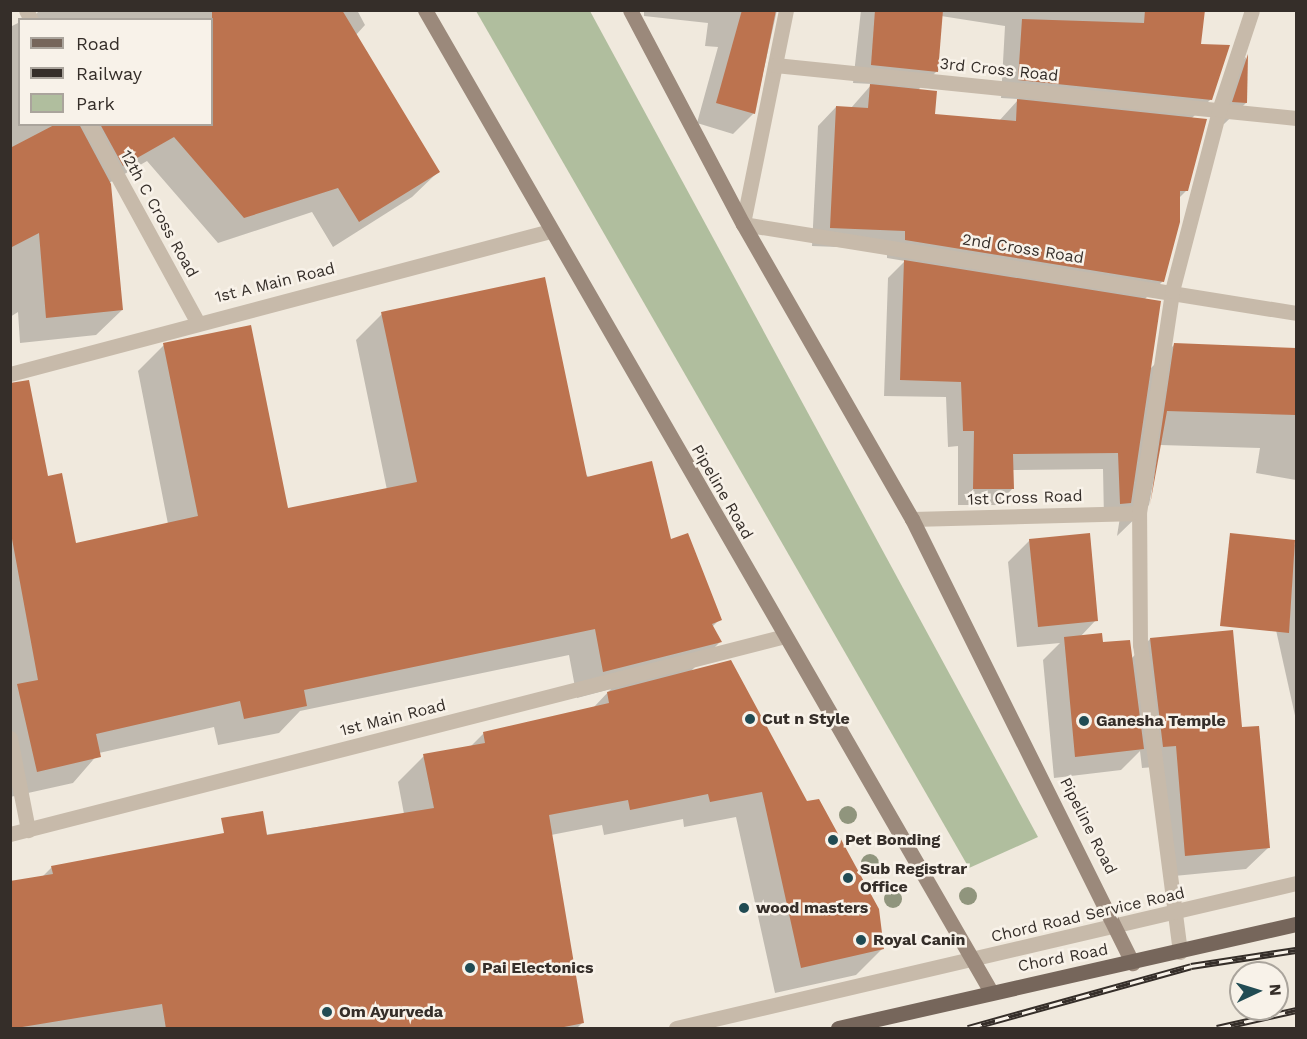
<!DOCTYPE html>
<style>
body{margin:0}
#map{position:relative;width:1307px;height:1039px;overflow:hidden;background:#f0e9dd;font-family:"Work Sans",sans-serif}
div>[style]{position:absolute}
.green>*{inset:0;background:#b0be9e}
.shadow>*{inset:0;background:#0003}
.building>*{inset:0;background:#bc734f}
.minor>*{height:15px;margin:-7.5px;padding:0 7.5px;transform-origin:7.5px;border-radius:7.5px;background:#c7baaa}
.tertiary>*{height:15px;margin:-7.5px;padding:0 7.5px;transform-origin:7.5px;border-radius:7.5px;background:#c7baaa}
.secondary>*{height:15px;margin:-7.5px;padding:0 7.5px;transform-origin:7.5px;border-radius:7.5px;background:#9b897b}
.primary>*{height:15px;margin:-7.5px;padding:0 7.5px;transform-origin:7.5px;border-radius:7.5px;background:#76665b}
.rail>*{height:7px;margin-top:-3.5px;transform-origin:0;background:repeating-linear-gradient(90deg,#f8f2e9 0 14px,#352e29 0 28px);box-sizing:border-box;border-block:2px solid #352e29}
.trees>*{width:18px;height:18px;margin:-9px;border-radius:50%;background:#90957d}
.dots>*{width:16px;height:16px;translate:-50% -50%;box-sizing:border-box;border:3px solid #f8f2e9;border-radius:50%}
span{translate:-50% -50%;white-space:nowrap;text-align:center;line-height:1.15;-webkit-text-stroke:5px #f8f2e9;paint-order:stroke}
.street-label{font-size:16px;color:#352e29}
.poi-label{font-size:16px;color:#352e29;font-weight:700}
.left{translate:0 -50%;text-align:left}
.frame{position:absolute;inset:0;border:12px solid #352e29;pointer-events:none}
.legend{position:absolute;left:18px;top:18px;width:195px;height:108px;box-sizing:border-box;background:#f8f2e9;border:2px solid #aaa49c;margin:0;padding:8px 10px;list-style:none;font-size:18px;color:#352e29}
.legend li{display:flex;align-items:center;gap:12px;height:30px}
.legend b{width:30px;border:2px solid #aaa49c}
.north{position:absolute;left:1229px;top:961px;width:60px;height:60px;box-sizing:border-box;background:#f8f2e9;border:2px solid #aaa49c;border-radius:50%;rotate:86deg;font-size:16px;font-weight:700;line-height:24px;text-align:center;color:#352e29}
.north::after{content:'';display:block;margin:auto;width:21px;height:27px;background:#214b53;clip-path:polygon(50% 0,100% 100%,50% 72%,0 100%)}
</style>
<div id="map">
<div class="green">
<i style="clip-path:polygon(476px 11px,590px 11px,1038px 837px,969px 868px)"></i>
</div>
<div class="shadow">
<i style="clip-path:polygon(40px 10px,357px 10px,365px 25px,355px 36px,438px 172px,412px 197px,333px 247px,312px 212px,218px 243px,147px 161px,109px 183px,122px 310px,96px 335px,20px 343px,18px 312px,10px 317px,10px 27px,20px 22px,20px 124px,212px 124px,212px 20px,30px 20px)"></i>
<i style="clip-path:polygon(644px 10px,777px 10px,754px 113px,733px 134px,697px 123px,718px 47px,705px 46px,708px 23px,644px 16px)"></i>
<i style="clip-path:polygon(evenodd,861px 10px,1203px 10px,1200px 46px,1211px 99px,1191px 119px,1187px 190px,1179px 198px,1163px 281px,1144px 300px,1149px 370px,1175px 344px,1296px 377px,1296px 480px,1256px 473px,1260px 448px,1160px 445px,1149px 505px,1117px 536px,1121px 511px,1104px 519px,1103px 469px,1012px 470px,1013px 488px,997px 505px,958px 505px,958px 446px,948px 447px,946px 397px,884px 396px,888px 278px,905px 261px,887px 258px,887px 249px,812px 246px,818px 126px,836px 107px,851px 108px,872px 84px,853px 83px,861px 10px,941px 16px,1005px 26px,1001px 98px,1019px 99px,999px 121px,933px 115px,917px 91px,937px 71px,941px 16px)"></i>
<i style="clip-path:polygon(1246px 57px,1246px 103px,1224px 124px,1212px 123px,1227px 77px)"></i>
<i style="clip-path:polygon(382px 314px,670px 541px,720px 619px,712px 627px,720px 642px,690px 672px,882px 949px,856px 975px,775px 993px,736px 817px,684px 827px,683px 819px,604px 835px,602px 825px,551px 835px,582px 1023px,577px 1028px,10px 1028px,41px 878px,52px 867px,404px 814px,398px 782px,424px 756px,469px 748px,484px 733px,593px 708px,611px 689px,577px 698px,569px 655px,300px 711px,279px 733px,218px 745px,214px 727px,99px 753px,73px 783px,10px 797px,10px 453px,47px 478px,75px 545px,168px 524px,138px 371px,164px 345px,287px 510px,387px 490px,356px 340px)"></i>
<i style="clip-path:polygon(1030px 540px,1096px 620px,1080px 637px,1131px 659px,1150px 639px,1240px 729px,1268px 848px,1246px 869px,1164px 877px,1154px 767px,1142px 768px,1140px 751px,1121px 770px,1054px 778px,1043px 660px,1060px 643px,1017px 647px,1008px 562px)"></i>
<i style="clip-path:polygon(1296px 543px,1296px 720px,1264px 576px)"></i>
</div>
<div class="building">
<i style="clip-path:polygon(212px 10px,342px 10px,440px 172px,359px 222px,338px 188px,244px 218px,174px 137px,123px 166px,100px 124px,212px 124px)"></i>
<i style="clip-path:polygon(742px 10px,776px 10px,755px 114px,716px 103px)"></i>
<i style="clip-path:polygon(875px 10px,943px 10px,938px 72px,871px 65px)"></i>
<i style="clip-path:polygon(1145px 10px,1205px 10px,1201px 44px,1230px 45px,1212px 100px,1018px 80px,1022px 19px,1144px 23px)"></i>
<i style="clip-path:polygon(1248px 54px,1247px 103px,1232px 102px)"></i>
<i style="clip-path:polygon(870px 84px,937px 91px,935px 114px,1016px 121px,1017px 99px,1207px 119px,1188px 191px,1180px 191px,1180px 222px,1164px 282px,905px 240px,905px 231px,830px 228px,836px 106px,868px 108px)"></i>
<i style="clip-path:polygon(56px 124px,79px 124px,111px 184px,123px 310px,46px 318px,39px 233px,10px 248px,10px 148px)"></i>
<i style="clip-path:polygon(904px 260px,1161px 301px,1131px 503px,1120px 504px,1118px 453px,1013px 454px,1014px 489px,973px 489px,974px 431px,963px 431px,961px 382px,900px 380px)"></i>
<i style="clip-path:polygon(545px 277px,587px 477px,652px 461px,671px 539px,688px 533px,722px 620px,712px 624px,722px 642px,603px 672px,595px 629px,304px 690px,307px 706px,244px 719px,240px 701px,96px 734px,101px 757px,37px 772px,17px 684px,38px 680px,10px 528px,10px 383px,29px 380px,48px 476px,62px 473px,76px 543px,198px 516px,163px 343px,251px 325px,288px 508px,417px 482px,381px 312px)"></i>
<i style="clip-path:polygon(1174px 343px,1296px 348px,1296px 415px,1167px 411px,1150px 505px)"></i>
<i style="clip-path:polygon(1090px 533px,1098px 621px,1038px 627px,1029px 539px)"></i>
<i style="clip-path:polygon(1230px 533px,1295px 540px,1289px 633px,1220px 626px)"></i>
<i style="clip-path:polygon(1233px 630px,1242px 727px,1259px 726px,1270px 848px,1185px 856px,1176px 746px,1163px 747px,1150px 638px)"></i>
<i style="clip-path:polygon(1102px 633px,1103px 642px,1130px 640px,1144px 749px,1075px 757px,1064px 637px)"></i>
<i style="clip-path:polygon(731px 660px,807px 801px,819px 799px,879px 909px,884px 949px,801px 968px,762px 792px,710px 802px,708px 794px,630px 810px,628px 800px,549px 815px,584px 1023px,554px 1029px,166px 1029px,162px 1004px,10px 1029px,10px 881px,53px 874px,51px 866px,224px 833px,221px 818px,263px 811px,267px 835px,434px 808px,423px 754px,485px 743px,483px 732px,609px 703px,607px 692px)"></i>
</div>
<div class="minor">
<i style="left:26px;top:10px;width:11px;rotate:63deg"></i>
<i style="left:786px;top:10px;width:218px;rotate:101.4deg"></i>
<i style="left:743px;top:224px;width:560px;rotate:9.14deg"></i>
<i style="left:775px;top:65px;width:524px;rotate:5.81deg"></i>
<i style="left:89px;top:124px;width:225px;rotate:61.3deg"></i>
<i style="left:10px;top:374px;width:559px;rotate:-14.83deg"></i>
<i style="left:912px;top:519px;width:227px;rotate:-1.5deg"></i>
<i style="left:10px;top:738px;width:94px;rotate:78.9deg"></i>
<i style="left:10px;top:834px;width:800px;rotate:-14.33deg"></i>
<i style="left:1180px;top:952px;width:310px;rotate:-97.4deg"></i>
<i style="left:1140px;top:645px;width:132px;rotate:-90.4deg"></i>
<i style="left:1139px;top:513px;width:224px;rotate:-81.5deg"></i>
<i style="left:1172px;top:291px;width:187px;rotate:-75.4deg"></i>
<i style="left:1219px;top:110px;width:105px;rotate:-71.7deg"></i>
</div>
<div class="tertiary">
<i style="left:676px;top:1028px;width:637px;rotate:-13.16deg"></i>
</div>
<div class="secondary">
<i style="left:425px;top:10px;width:1131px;rotate:60.04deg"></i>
<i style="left:630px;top:10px;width:242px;rotate:62.2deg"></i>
<i style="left:743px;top:224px;width:340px;rotate:60.2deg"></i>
<i style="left:912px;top:519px;width:496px;rotate:63.6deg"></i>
</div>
<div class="primary">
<i style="left:838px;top:1028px;width:470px;rotate:-12.8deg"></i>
</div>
<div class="rail">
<i style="left:968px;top:1028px;width:231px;rotate:-15.5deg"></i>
<i style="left:1191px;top:966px;width:106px;rotate:-8.7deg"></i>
<i style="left:1217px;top:1028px;width:81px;rotate:-12.8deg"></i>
</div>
<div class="trees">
<i style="left:848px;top:815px"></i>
<i style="left:870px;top:863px"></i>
<i style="left:968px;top:896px"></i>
<i style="left:893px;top:899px"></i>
</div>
<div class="dots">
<i style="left:750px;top:719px;background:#214b53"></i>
<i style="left:1084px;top:721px;background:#214b53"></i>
<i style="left:833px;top:840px;background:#214b53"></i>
<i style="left:848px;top:878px;background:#214b53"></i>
<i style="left:744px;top:908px;background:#214b53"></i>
<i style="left:861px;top:940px;background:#214b53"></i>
<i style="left:470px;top:968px;background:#214b53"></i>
<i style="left:327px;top:1012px;background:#214b53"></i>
</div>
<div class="street-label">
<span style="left:999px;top:70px;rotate:6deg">3rd Cross Road</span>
<span style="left:159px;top:214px;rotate:61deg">12th C Cross Road</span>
<span style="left:1023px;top:249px;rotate:9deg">2nd Cross Road</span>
<span style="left:275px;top:283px;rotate:-14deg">1st A Main Road</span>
<span style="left:722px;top:492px;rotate:60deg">Pipeline Road</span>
<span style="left:1025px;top:498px;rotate:-2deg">1st Cross Road</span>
<span style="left:393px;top:718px;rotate:-14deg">1st Main Road</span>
<span style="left:1088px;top:826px;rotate:63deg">Pipeline Road</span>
<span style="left:1088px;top:915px;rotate:-13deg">Chord Road Service Road</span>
<span style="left:1063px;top:958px;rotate:-11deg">Chord Road</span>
</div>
<div class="poi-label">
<span class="left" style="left:762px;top:719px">Cut n Style</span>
<span class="left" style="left:1096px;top:721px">Ganesha Temple</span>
<span class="left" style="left:845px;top:840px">Pet Bonding</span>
<span class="left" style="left:860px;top:878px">Sub Registrar<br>Office</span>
<span class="left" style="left:756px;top:908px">wood masters</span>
<span class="left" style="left:873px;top:940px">Royal Canin</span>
<span class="left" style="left:482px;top:968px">Pai Electonics</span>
<span class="left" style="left:339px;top:1012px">Om Ayurveda</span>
</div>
<div class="frame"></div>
<ul class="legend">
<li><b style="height:8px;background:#76665b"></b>Road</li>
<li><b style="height:8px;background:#352e29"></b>Railway</li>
<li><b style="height:16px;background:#b0be9e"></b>Park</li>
</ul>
<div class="north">N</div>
</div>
